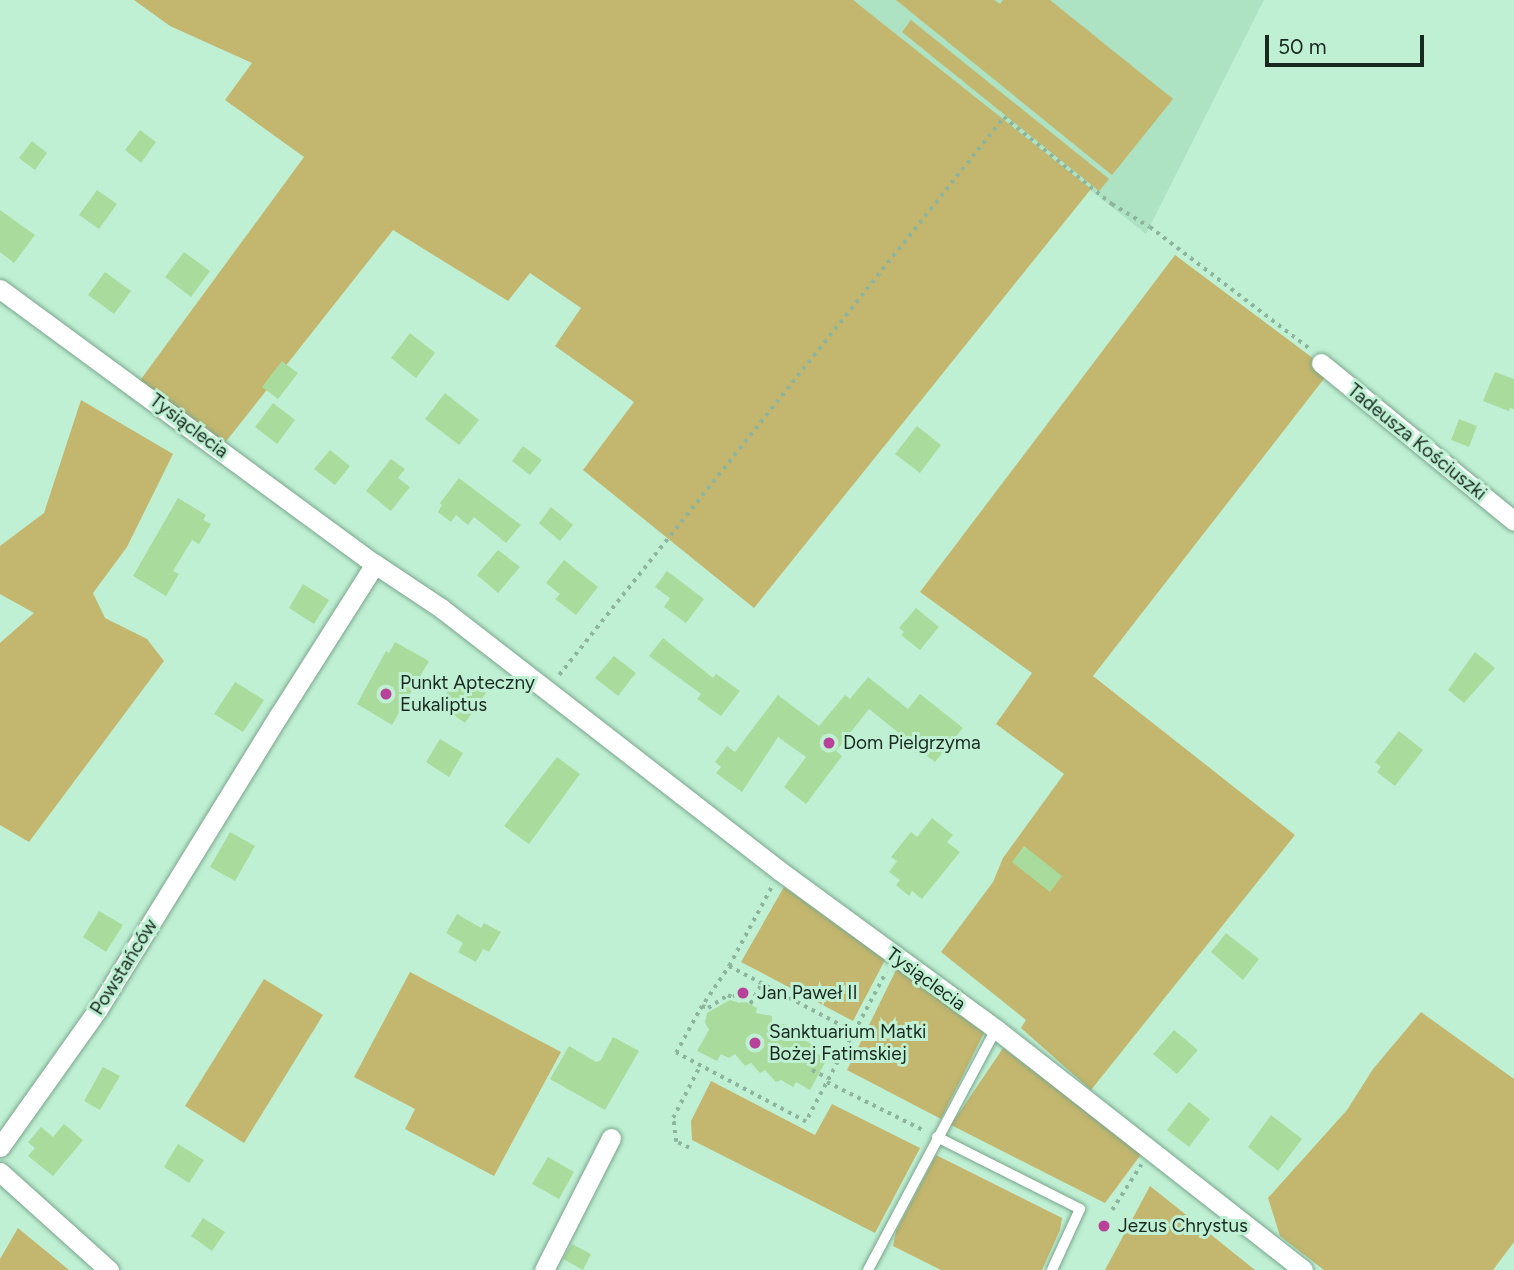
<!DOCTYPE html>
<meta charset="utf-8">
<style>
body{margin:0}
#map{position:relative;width:1514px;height:1270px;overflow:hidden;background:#c0f0d4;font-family:Figtree,sans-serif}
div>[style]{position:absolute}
.built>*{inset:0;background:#ade2c3}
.green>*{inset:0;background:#c3b66e}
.building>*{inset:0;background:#a9db9c}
.path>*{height:3.5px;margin-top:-1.75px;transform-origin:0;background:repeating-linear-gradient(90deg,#8db49d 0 3.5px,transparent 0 8.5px)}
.roads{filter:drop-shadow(0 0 2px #78a58b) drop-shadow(0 0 2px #78a58b)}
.service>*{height:10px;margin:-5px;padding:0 5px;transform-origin:5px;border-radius:5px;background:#fff}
.minor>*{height:19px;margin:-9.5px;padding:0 9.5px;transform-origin:9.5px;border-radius:9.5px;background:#fff}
.dots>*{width:19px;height:19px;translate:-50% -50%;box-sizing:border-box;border:4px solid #c0f0d4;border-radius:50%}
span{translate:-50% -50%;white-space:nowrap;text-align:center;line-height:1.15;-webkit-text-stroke:6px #c0f0d4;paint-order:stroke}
.street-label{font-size:19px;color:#182a20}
.poi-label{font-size:19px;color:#182a20}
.left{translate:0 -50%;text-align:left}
.scale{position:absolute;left:1265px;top:35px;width:159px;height:32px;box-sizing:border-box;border:4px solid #182a20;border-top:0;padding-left:9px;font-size:21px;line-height:24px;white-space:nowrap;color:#182a20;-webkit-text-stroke:5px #c0f0d4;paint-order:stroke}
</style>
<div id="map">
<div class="built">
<i style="clip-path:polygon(849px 0,1264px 0,1146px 234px)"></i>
</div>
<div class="green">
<i style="clip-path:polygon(134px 0,853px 0,1091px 189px,754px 608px,583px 470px,634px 402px,555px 346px,581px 308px,530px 273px,508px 301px,393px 230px,220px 449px,136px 386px,304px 157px,225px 100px,252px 63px,170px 26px)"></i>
<i style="clip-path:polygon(896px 0,994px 0,1000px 4px,1003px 0,1050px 0,1173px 99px,1112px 175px)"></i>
<i style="clip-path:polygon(911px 20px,1109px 179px,1099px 191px,902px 32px)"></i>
<i style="clip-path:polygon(1175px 255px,1330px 371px,1093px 676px,1295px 835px,1091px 1090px,1021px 1028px,1026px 1020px,941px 952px,993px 882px,1003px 858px,1064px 774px,996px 724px,1032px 673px,920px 592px)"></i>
<i style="clip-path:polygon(81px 400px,173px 454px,127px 547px,93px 593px,105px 618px,147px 639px,164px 661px,29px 842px,0 825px,0 643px,34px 613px,0 594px,0 546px,44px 513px)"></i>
<i style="clip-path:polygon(784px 887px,885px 960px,853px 1021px,741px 962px)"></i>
<i style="clip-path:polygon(897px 968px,984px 1033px,941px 1119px,847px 1070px)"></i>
<i style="clip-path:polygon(410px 972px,561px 1052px,494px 1176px,405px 1129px,415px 1109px,354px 1077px)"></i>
<i style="clip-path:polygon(264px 979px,323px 1015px,244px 1143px,185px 1106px)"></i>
<i style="clip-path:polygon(1421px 1012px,1514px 1079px,1514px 1242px,1493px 1270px,1324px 1270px,1280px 1236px,1268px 1198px,1347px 1110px,1373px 1069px)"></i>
<i style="clip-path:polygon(1003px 1048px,1142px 1153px,1105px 1203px,951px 1125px)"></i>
<i style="clip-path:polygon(711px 1081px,815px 1135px,832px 1104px,920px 1148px,875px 1233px,692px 1140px,691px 1121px)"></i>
<i style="clip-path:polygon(936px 1155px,1062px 1218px,1060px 1230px,1042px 1270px,941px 1270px,893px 1246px,896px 1231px)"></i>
<i style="clip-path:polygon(1150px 1186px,1255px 1270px,1105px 1270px)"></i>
<i style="clip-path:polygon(18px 1228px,69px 1270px,0 1270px,0 1259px)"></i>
</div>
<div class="building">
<i style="clip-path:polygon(140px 130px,156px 142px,141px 163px,125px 150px)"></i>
<i style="clip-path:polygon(32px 141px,47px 153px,35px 170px,19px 158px)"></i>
<i style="clip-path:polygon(97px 190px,117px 204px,99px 229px,79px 215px)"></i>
<i style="clip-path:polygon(0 210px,35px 235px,14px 263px,0 252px)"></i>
<i style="clip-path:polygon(184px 252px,210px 271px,191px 297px,165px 277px)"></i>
<i style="clip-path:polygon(105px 272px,131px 291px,114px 314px,88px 295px)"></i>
<i style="clip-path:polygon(410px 333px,435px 353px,416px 378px,391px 358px)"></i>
<i style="clip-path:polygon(282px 361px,298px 373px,278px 399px,262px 387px)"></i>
<i style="clip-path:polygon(1495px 372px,1514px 379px,1514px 409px,1510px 408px,1509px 411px,1483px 401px)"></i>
<i style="clip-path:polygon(445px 393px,479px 420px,459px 445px,425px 419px)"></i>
<i style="clip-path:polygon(273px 403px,295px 420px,277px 444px,255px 427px)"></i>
<i style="clip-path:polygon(1459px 419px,1477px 426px,1469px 447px,1451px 440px)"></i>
<i style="clip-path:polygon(917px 426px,941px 445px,920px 473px,895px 454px)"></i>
<i style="clip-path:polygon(523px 446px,542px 460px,530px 475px,512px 461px)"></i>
<i style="clip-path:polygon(330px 450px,350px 466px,335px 485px,314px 469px)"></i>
<i style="clip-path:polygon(391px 459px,405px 469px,398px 478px,410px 487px,391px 511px,366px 491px)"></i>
<i style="clip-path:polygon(459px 478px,521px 525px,506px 543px,474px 517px,468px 525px,456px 515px,451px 522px,438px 512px,442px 505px,440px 503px)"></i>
<i style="clip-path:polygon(178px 498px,206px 515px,203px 520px,211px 524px,199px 544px,192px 540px,173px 571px,179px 574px,166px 596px,133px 576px)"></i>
<i style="clip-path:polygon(551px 507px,573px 525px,560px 541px,539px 523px)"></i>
<i style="clip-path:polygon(498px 550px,520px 567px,498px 593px,477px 575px)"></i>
<i style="clip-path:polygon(564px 560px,598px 587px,576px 615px,555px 599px,560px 594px,546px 583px)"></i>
<i style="clip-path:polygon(667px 571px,704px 599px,686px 623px,664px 607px,670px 598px,655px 587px)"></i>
<i style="clip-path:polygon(303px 584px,329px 600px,314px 624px,289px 608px)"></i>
<i style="clip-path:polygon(916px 608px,939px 627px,920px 650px,901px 635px,904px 632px,899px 628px)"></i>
<i style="clip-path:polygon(663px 638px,713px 678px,716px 674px,740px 691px,721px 716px,697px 699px,701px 694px,649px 656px)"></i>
<i style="clip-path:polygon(395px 642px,429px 661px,392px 725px,357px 704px,386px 651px,389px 653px)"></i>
<i style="clip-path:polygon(1475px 652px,1495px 668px,1464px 703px,1448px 690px)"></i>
<i style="clip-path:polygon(614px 656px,636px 673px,618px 696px,595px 678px)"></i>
<i style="clip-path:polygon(459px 675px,486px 693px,465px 723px,445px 709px,448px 704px,442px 700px)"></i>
<i style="clip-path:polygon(868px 677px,908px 709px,920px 694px,963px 728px,935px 762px,923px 753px,920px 756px,902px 742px,905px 738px,869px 709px,836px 751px,842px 756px,806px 804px,784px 787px,806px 757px,778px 737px,742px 792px,716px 773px,721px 767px,715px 762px,727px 746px,735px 752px,778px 695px,819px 726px,845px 695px,850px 699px)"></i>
<i style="clip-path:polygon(235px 682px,264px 700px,243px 732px,214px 714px)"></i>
<i style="clip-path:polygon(1399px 731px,1423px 750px,1395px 786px,1377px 772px,1381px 767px,1375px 762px)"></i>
<i style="clip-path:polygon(440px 739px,463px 753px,449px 777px,426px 762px)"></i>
<i style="clip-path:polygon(557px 757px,580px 774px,529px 844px,504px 826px)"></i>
<i style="clip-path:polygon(932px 818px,953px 835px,947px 842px,960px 852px,922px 899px,912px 891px,909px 896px,896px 885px,900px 880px,889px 872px,897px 861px,891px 857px,911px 832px,917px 837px)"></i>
<i style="clip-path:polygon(230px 832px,255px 846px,235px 881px,210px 867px)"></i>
<i style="clip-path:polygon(1024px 846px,1062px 876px,1050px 892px,1012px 862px)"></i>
<i style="clip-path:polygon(99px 911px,123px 925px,106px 952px,83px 937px)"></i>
<i style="clip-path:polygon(457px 914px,481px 928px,484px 923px,501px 932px,489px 952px,483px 949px,476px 962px,458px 952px,463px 943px,446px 933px)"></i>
<i style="clip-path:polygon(1226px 933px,1259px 959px,1243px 980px,1211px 952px)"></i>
<i style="clip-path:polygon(730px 1000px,740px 1003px,742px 1000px,757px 1008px,756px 1013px,772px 1016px,772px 1022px,787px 1025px,787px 1030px,802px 1033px,803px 1039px,816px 1047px,813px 1051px,827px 1059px,810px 1090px,796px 1082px,793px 1087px,781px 1080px,776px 1082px,765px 1070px,760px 1073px,751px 1063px,745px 1066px,735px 1054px,729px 1058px,721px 1054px,717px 1061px,697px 1051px,709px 1030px,705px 1022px,707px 1013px)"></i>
<i style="clip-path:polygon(1174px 1030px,1198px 1050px,1177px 1074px,1153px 1054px)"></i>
<i style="clip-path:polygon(613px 1037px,639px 1051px,605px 1110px,550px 1079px,569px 1046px,596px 1062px,601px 1060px)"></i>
<i style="clip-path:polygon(103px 1067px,120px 1076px,100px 1110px,84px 1101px)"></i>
<i style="clip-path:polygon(1189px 1102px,1210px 1119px,1189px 1147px,1167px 1130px)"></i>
<i style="clip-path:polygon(1271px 1115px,1302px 1139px,1278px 1171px,1248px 1147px)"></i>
<i style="clip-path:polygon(64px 1124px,83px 1140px,53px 1176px,28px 1156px,35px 1148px,28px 1142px,41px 1127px,53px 1137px)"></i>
<i style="clip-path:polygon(178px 1144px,204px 1160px,189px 1183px,164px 1167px)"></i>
<i style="clip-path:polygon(548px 1157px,574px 1172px,559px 1199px,532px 1184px)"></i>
<i style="clip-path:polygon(203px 1218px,225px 1232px,212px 1251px,191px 1236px)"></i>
<i style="clip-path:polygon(572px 1244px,591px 1254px,583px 1270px,563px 1259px)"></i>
</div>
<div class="path">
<i style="left:559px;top:675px;width:714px;rotate:-51.43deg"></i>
<i style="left:1004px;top:117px;width:139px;rotate:38.9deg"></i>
<i style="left:1112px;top:204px;width:44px;rotate:31.2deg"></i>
<i style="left:1150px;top:227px;width:201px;rotate:37.3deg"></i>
<i style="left:729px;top:966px;width:141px;rotate:27.8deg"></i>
<i style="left:854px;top:1032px;width:102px;rotate:118.1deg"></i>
<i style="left:806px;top:1122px;width:147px;rotate:-152deg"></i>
<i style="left:676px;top:1053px;width:50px;rotate:-61.4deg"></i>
<i style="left:700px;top:1009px;width:52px;rotate:-56deg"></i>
<i style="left:729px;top:966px;width:89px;rotate:-61.7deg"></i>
<i style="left:750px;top:1004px;width:24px;rotate:-60deg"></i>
<i style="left:702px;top:1006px;width:6px;rotate:18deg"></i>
<i style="left:708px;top:1008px;width:24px;rotate:-33deg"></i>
<i style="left:728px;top:995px;width:7px;rotate:27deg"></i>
<i style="left:734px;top:998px;width:4px;rotate:-76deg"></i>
<i style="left:735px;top:994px;width:19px;rotate:25deg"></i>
<i style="left:854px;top:1032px;width:68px;rotate:-61.9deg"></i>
<i style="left:812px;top:1070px;width:18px;rotate:27deg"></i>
<i style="left:827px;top:1082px;width:107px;rotate:26.6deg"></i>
<i style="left:689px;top:1148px;width:14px;rotate:-155deg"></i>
<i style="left:676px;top:1142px;width:24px;rotate:-97deg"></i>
<i style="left:673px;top:1118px;width:59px;rotate:-62.6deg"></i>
<i style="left:1112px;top:1210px;width:54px;rotate:-57.2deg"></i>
</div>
<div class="roads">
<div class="service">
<i style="left:937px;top:1137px;width:160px;rotate:26.7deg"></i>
<i style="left:1080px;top:1209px;width:67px;rotate:114.7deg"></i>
<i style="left:868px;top:1270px;width:273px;rotate:-62deg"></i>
</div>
<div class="minor">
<i style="left:0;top:289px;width:465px;rotate:36.3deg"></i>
<i style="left:375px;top:564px;width:79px;rotate:33.7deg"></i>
<i style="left:441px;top:608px;width:429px;rotate:37.8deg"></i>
<i style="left:780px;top:871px;width:268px;rotate:36.2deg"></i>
<i style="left:996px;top:1029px;width:390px;rotate:38.1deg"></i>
<i style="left:1321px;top:363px;width:249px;rotate:39.3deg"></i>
<i style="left:0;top:1147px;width:169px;rotate:-54.6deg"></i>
<i style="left:98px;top:1009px;width:345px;rotate:-58.4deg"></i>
<i style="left:279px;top:715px;width:179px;rotate:-57.6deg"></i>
<i style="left:0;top:1172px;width:147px;rotate:42deg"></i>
<i style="left:544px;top:1270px;width:148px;rotate:-63.1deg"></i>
</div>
</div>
<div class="dots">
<i style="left:386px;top:694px;background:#b8429a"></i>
<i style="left:829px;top:743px;background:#b8429a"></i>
<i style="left:743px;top:993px;background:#b8429a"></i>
<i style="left:755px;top:1043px;background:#b8429a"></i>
<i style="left:1104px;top:1226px;background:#b8429a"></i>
</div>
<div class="street-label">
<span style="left:189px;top:426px;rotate:37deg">Tysiąclecia</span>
<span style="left:1417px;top:442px;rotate:39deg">Tadeusza Kościuszki</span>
<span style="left:124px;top:967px;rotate:-58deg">Powstańców</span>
<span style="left:926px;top:979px;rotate:36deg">Tysiąclecia</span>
</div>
<div class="poi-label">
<span class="left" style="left:400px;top:694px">Punkt Apteczny<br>Eukaliptus</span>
<span class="left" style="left:843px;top:743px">Dom Pielgrzyma</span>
<span class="left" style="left:757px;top:993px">Jan Paweł II</span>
<span class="left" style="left:769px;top:1043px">Sanktuarium Matki<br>Bożej Fatimskiej</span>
<span class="left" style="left:1118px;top:1226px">Jezus Chrystus</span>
</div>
<div class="scale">50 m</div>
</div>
